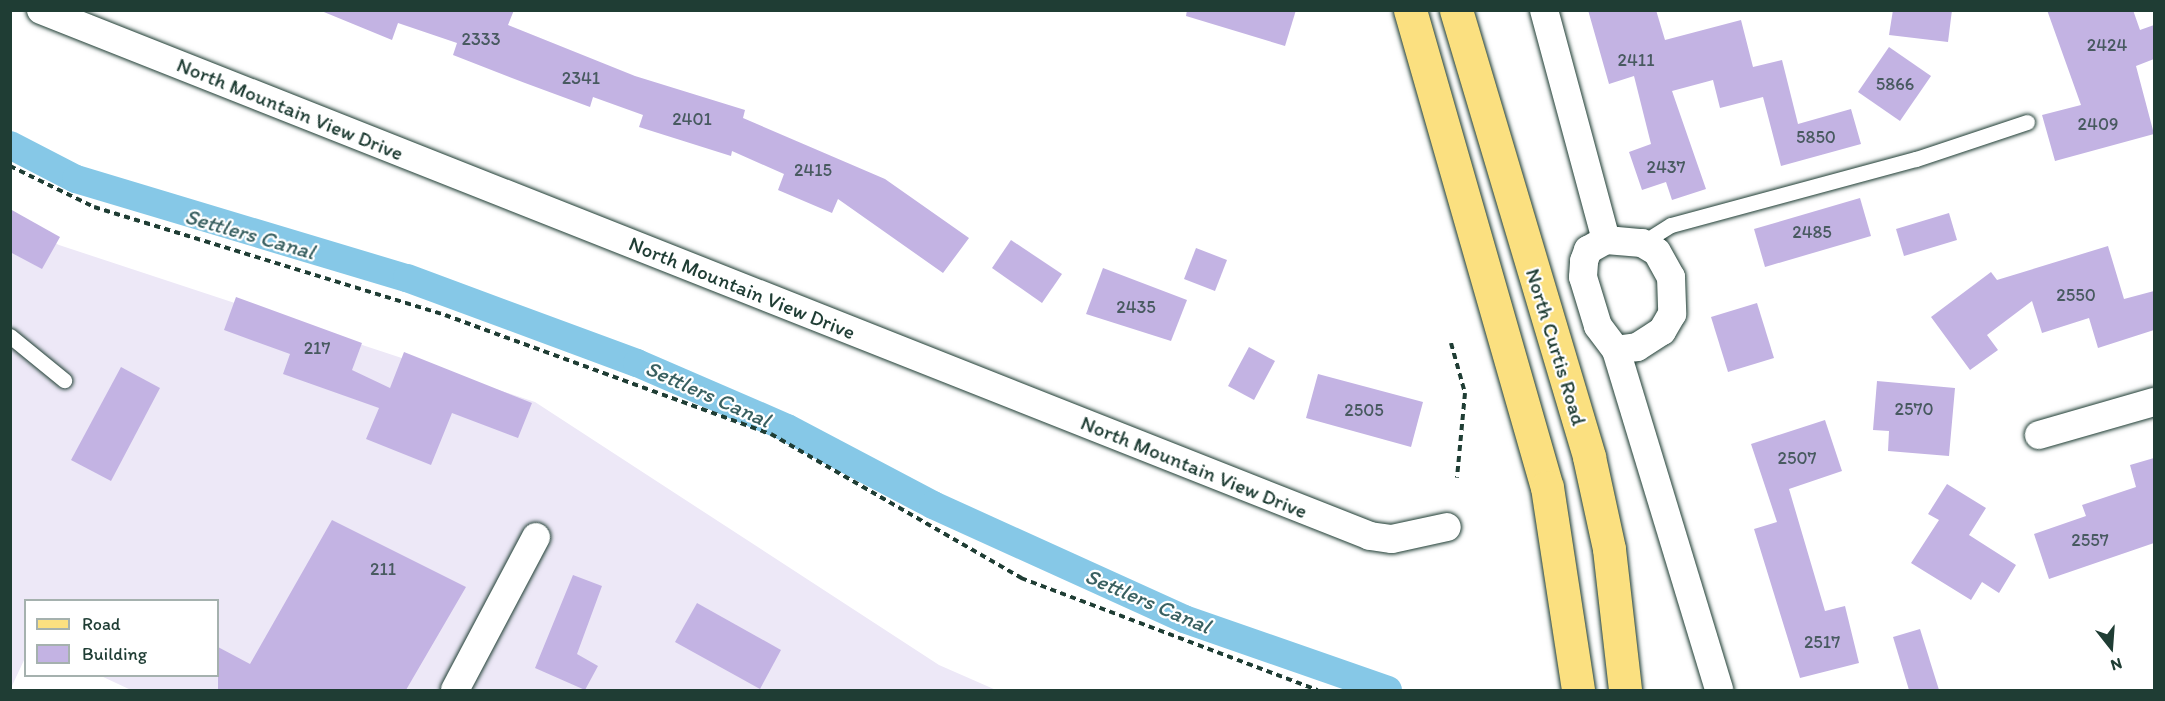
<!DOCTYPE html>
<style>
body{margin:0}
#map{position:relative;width:2165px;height:701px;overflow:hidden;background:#fff;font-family:Itim,sans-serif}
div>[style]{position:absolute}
.built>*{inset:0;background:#ede8f7}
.canal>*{height:28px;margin:-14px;padding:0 14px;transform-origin:14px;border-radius:14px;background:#86c8e7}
.building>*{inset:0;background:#c3b3e3}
.path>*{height:4px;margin-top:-2px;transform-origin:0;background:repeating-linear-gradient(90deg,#1f3d34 0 6px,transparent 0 10.5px)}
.roads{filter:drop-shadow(0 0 2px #1f3d34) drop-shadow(0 0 2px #1f3d34)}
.lane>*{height:15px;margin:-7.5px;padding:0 7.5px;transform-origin:7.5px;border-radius:7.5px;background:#fff}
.street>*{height:28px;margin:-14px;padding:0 14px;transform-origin:14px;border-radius:14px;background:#fff}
.primary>*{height:33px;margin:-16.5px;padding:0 16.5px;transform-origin:16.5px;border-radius:16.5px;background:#fbe080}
span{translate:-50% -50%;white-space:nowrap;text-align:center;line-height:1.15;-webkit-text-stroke:4.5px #fff;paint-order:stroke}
.number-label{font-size:18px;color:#485a60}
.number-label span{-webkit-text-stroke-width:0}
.street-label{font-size:21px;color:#1f3d34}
.water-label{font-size:22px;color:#396061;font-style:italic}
.frame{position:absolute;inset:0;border:12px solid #1f3d34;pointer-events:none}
.legend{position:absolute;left:24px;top:599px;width:195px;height:78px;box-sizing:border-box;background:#fff;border:2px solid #a5b1ae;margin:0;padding:8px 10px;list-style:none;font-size:18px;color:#1f3d34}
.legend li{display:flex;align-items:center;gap:12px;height:30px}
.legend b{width:30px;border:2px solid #a5b1ae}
.north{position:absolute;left:2081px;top:617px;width:60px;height:60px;-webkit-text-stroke:4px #fff;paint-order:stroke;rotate:163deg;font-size:16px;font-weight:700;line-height:24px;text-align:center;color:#1f3d34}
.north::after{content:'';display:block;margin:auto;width:21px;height:27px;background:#1f3d34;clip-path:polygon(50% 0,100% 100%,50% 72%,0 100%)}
</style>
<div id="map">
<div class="built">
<i style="clip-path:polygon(11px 221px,59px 245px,535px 402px,939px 665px,996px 690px,131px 690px,101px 676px,218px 676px,218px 600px,26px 600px,25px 658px,11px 688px)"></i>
</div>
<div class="canal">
<i style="left:10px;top:145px;width:74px;rotate:27.3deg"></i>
<i style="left:76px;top:179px;width:345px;rotate:16.7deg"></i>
<i style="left:407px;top:278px;width:245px;rotate:20.3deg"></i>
<i style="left:637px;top:363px;width:163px;rotate:23.4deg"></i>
<i style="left:787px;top:428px;width:165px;rotate:27.8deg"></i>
<i style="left:933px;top:505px;width:276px;rotate:24.4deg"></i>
<i style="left:1184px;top:619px;width:216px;rotate:19.2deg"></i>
</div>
<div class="building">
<i style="clip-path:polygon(319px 10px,514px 10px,508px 25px,635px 76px,745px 110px,743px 118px,885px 179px,969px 238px,943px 273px,838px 199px,832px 213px,778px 190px,784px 174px,732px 151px,731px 156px,639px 127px,643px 115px,593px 97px,590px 107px,525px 83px,453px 55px,457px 43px,398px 23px,392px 40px)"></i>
<i style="clip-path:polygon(1187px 10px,1296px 10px,1285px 46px,1186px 16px)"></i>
<i style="clip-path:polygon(1588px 10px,1656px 10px,1665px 40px,1741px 20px,1753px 67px,1782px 60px,1798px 124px,1851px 109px,1861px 144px,1781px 166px,1763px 97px,1720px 108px,1713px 80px,1672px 91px,1706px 189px,1672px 200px,1666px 182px,1642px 190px,1629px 152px,1651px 144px,1634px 76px,1609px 84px)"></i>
<i style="clip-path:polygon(1893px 10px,1952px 10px,1948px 42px,1889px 35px)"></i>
<i style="clip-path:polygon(2047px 10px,2133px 10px,2140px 30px,2154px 25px,2154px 59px,2136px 66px,2154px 134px,2055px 161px,2042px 115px,2081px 105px)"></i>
<i style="clip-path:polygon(1889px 47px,1931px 76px,1900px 121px,1858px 92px)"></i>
<i style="clip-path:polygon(1860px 198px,1871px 236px,1765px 267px,1754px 229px)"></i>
<i style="clip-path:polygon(10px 209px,60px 237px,42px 269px,10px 252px)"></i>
<i style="clip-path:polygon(1949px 213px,1957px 240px,1904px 256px,1896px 229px)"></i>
<i style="clip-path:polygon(1011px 240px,1062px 274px,1042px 303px,992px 268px)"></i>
<i style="clip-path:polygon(2108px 246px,2124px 299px,2154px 291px,2154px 330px,2098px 348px,2089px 318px,2042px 333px,2032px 301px,1987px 335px,1998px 350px,1970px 370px,1931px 317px,1991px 272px,1997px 280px)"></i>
<i style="clip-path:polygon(1196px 248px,1227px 260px,1215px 291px,1184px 279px)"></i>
<i style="clip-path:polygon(1103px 268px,1187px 300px,1171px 341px,1086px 314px)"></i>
<i style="clip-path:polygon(236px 297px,362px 343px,352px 370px,390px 388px,404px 352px,532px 403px,518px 438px,452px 413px,431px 465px,366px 439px,379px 408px,283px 374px,290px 354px,224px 330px)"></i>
<i style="clip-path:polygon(1757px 303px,1774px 358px,1728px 372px,1711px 317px)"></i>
<i style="clip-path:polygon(1249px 347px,1275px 361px,1254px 400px,1228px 386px)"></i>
<i style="clip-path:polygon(121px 367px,160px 388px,111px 481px,71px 460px)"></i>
<i style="clip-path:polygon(1318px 374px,1423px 402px,1411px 447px,1306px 418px)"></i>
<i style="clip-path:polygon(1877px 381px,1955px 388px,1949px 456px,1888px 451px,1889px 431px,1873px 430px)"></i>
<i style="clip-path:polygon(1825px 420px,1842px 471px,1789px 489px,1825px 611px,1845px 606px,1859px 663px,1800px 678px,1754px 529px,1777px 522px,1751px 444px)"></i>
<i style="clip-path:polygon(2154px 458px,2154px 543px,2049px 579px,2034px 534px,2086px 516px,2082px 505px,2136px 487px,2130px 465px)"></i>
<i style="clip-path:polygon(1947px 484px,1986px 508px,1969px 535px,2016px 565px,1999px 593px,1982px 582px,1971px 600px,1911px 563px,1939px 520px,1928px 514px)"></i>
<i style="clip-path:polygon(332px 520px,466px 587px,406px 690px,218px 690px,218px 647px,250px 664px)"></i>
<i style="clip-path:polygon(573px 575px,602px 586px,577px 654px,598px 666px,585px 690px,535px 668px)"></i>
<i style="clip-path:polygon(697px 603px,781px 650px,760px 689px,675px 642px)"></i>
<i style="clip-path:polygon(1920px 629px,1939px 690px,1909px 690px,1893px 637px)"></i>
</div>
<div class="path">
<i style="left:10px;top:166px;width:93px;rotate:26deg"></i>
<i style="left:94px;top:207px;width:367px;rotate:17.1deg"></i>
<i style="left:445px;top:315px;width:347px;rotate:20.1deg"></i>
<i style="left:771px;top:434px;width:289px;rotate:29.9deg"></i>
<i style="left:1021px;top:578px;width:317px;rotate:20.7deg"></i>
<i style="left:1451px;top:343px;width:52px;rotate:74.4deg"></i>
<i style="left:1465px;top:393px;width:85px;rotate:95.4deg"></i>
</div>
<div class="roads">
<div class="lane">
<i style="left:1642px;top:243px;width:34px;rotate:-32deg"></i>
<i style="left:1671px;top:225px;width:254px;rotate:-15.1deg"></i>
<i style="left:1916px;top:159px;width:117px;rotate:-18.4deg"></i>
<i style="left:10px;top:336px;width:70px;rotate:39.2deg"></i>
</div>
<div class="street">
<i style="left:41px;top:10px;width:1429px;rotate:21.59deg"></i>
<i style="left:1370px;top:536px;width:22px;rotate:8deg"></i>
<i style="left:1392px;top:539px;width:56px;rotate:-12.3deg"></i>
<i style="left:1544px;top:10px;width:238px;rotate:74.9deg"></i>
<i style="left:1606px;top:240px;width:36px;rotate:5deg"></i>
<i style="left:1642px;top:243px;width:17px;rotate:31deg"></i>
<i style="left:1657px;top:252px;width:29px;rotate:61deg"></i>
<i style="left:1671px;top:277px;width:37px;rotate:88deg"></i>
<i style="left:1672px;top:314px;width:20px;rotate:120deg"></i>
<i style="left:1662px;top:331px;width:30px;rotate:147deg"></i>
<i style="left:1637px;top:347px;width:21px;rotate:172deg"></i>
<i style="left:1616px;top:350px;width:30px;rotate:-127deg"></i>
<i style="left:1598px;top:326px;width:51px;rotate:-107deg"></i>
<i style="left:1583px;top:277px;width:16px;rotate:-86deg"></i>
<i style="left:1584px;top:261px;width:12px;rotate:-70deg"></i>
<i style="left:1588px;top:250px;width:21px;rotate:-29deg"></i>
<i style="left:1616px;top:350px;width:355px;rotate:73.1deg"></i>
<i style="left:2039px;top:435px;width:120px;rotate:-16deg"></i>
<i style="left:455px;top:690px;width:173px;rotate:-62.1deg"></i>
</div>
<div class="primary">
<i style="left:1410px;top:10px;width:496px;rotate:74deg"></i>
<i style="left:1547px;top:487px;width:205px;rotate:81.3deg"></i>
<i style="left:1456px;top:10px;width:466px;rotate:73.4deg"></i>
<i style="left:1589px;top:457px;width:94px;rotate:77.7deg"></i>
<i style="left:1609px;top:549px;width:142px;rotate:83.5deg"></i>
</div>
</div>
<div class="number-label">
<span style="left:481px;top:39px">2333</span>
<span style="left:2107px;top:45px">2424</span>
<span style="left:1636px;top:60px">2411</span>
<span style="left:581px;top:78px">2341</span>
<span style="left:1895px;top:84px">5866</span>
<span style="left:692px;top:119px">2401</span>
<span style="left:2098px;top:124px">2409</span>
<span style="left:1816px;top:137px">5850</span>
<span style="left:1666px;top:167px">2437</span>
<span style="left:813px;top:170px">2415</span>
<span style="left:1812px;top:232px">2485</span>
<span style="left:2076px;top:295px">2550</span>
<span style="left:1136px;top:307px">2435</span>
<span style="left:317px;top:348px">217</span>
<span style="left:1914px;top:409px">2570</span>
<span style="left:1364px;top:410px">2505</span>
<span style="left:1797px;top:458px">2507</span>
<span style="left:2090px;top:540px">2557</span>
<span style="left:383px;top:569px">211</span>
<span style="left:1822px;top:642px">2517</span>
</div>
<div class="street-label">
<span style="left:290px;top:109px;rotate:22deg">North Mountain View Drive</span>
<span style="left:742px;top:288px;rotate:22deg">North Mountain View Drive</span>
<span style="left:1556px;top:347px;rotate:73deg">North Curtis Road</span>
<span style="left:1194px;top:467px;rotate:22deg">North Mountain View Drive</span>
</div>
<div class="water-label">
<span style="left:250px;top:234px;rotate:16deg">Settlers Canal</span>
<span style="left:708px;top:394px;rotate:24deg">Settlers Canal</span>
<span style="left:1148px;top:601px;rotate:23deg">Settlers Canal</span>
</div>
<div class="frame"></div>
<ul class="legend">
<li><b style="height:8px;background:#fbe080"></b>Road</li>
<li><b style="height:16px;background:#c3b3e3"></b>Building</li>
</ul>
<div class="north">N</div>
</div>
